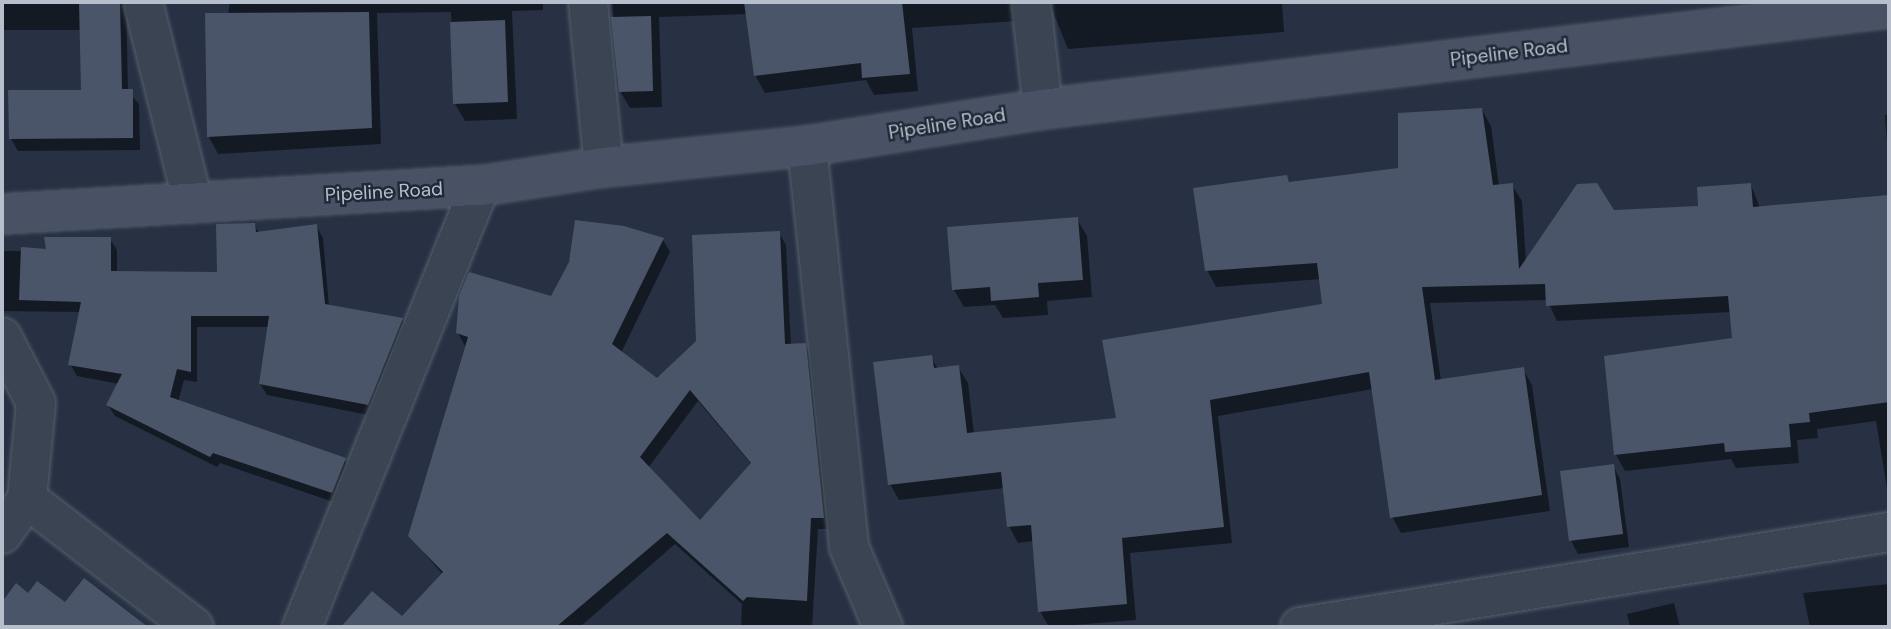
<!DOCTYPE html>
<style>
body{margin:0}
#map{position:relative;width:1891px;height:629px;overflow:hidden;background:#273143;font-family:"DM Sans",sans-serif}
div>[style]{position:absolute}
.shadow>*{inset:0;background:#0007}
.building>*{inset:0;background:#4b5569}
.roads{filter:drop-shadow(0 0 2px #565f6d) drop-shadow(0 0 2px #565f6d)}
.street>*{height:38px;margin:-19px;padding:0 19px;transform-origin:19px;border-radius:19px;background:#3b4452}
.secondary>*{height:38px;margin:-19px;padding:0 19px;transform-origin:19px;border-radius:19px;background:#495265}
span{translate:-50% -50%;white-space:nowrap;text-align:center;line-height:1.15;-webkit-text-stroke:5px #202938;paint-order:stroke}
.street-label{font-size:19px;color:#b8bfcc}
.frame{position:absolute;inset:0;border:4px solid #b8bfcc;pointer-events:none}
</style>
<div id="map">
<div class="shadow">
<i style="clip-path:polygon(2px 2px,126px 2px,128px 91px,139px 104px,140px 150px,18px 151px,11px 139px,83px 91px,82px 30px,2px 30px)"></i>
<i style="clip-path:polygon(230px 2px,543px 2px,543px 10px,512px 11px,517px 119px,465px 121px,455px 104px,451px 12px,377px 13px,381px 144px,218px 154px,209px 137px)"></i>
<i style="clip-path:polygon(612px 2px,1032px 2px,1018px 21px,912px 28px,918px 91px,874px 95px,866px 80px,765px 93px,755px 75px,748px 14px,659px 17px,662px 107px,630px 108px,620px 91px)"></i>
<i style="clip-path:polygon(1049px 2px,1282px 2px,1284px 32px,1068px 49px)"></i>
<i style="clip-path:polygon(1482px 110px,1491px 126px,1499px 186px,1512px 185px,1522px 201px,1526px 262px,1613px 212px,1700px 207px,1751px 185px,1760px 208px,1889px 197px,1889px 501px,1876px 421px,1817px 429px,1818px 438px,1797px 440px,1799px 463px,1736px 468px,1731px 459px,1625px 471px,1616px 455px,1734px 339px,1731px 312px,1557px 321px,1547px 300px,1430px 303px,1441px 381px,1523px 369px,1532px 385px,1550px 511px,1401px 533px,1392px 517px,1373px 389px,1218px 416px,1232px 543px,1130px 553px,1136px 620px,1049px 627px,1040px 611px,1034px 541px,1018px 543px,1009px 526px,1005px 488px,899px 500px,890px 484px,931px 357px,938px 369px,958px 367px,968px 383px,974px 434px,1118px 419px,1324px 305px,1321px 279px,1216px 287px,1207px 270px,1287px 177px,1290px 183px,1400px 169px)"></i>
<i style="clip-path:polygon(1885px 115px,1889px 115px,1889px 147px,1887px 143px)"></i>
<i style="clip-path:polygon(1077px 219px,1087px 236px,1092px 297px,1047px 301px,1048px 315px,1003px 318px,995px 305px,964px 307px,954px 290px)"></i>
<i style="clip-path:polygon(254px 225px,259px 233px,316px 226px,323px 238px,329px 306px,402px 319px,409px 330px,374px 416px,267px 395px,260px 384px,269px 327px,197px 327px,197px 382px,184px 380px,178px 402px,345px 460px,352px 471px,339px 504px,220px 463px,217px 467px,115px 416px,108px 405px,119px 384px,77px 376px,70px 364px,80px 312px,2px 311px,2px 251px,48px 251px,110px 239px,117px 250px,117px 273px,219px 274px)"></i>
<i style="clip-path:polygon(evenodd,779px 233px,786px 245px,791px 346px,805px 345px,812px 357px,830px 529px,818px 529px,812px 627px,741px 627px,742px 604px,675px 544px,580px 627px,343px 627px,372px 593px,402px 618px,443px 575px,410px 536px,465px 346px,458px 333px,552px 298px,663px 240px,670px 252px,621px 353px,658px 380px,697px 342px,779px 233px,698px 401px,752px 465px,700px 523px,648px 468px,698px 401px)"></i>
<i style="clip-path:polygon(1613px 466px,1620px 479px,1629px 547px,1578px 554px,1571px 541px)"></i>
<i style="clip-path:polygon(1889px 584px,1889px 627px,1810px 627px,1803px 593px)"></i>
<i style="clip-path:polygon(17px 586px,28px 595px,136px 620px,140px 627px,2px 627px,2px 605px)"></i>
<i style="clip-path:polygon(1674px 603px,1680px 627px,1630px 627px,1627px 614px)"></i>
</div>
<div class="building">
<i style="clip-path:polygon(79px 2px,120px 2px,122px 89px,133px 89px,133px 138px,9px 139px,8px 90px,81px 90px)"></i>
<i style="clip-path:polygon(744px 2px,902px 2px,910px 74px,862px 78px,861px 63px,754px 76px)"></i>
<i style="clip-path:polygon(369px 12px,372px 128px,207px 137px,205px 13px)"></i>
<i style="clip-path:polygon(651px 16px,653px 91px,619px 92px,611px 17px)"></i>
<i style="clip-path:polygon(505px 20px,508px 102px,453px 104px,450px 22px)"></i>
<i style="clip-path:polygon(1482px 108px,1493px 185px,1513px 183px,1519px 269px,1577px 184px,1597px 183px,1614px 210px,1698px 206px,1697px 187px,1751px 183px,1753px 207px,1889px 195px,1889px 402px,1809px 413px,1810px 422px,1789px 424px,1791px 447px,1725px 452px,1724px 443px,1614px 455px,1604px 356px,1732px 338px,1728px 296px,1546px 306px,1545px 284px,1422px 287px,1435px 380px,1524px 367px,1542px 495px,1390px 518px,1369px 372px,1210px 400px,1224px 527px,1122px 538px,1127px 604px,1038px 612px,1031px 525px,1007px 527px,1001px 472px,888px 485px,873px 362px,932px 355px,934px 368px,959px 365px,967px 433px,1116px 418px,1102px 340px,1322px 304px,1317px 263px,1205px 271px,1193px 188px,1287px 175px,1289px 182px,1398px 168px,1398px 113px)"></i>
<i style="clip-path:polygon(1078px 217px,1083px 280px,1038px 283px,1039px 297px,991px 301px,990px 287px,952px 290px,947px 227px)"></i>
<i style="clip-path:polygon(evenodd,575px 220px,624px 226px,664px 238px,612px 344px,657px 378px,696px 341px,692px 235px,780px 231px,785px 344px,806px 343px,824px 518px,811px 518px,807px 601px,747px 597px,743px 601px,667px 533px,556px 627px,341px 627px,372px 591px,402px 616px,443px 572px,408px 536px,468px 337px,456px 333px,459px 296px,469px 272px,551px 296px,569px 262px,575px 220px,690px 390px,751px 463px,700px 520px,640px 457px,690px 390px)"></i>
<i style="clip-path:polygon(255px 223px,256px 232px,317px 224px,325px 304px,403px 318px,368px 405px,259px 384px,269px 316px,191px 316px,191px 372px,177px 369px,170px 397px,346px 458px,332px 493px,213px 453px,210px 457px,106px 405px,122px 374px,68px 365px,81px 302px,19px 300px,21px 247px,46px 249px,44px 237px,111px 237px,111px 271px,217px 272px,216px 224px)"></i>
<i style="clip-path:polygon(1614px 464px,1623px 534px,1569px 541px,1560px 471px)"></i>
<i style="clip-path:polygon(84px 578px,148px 627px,2px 627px,2px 602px,16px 583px,28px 593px,37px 581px,65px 602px)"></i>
</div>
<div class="roads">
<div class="street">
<i style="left:143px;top:2px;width:207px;rotate:76deg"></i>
<i style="left:588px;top:2px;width:166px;rotate:84.5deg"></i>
<i style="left:1031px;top:2px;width:108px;rotate:83.6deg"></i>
<i style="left:807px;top:146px;width:403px;rotate:84deg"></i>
<i style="left:849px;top:547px;width:87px;rotate:67deg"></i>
<i style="left:2px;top:337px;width:74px;rotate:62.7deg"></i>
<i style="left:36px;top:403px;width:96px;rotate:95.4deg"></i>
<i style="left:27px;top:499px;width:43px;rotate:125.5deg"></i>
<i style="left:27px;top:499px;width:210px;rotate:37.5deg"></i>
<i style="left:302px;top:627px;width:476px;rotate:-68deg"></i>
<i style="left:1300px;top:627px;width:597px;rotate:-9.16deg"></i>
</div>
<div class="secondary">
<i style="left:2px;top:214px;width:479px;rotate:-3.4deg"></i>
<i style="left:480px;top:186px;width:125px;rotate:-8.7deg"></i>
<i style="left:604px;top:167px;width:204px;rotate:-5.9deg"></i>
<i style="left:807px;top:146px;width:239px;rotate:-8.9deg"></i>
<i style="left:1043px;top:109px;width:852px;rotate:-6.81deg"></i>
</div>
</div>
<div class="street-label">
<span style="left:1509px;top:53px;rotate:-7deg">Pipeline Road</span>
<span style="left:947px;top:124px;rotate:-9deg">Pipeline Road</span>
<span style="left:384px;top:192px;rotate:-3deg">Pipeline Road</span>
</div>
<div class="frame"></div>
</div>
